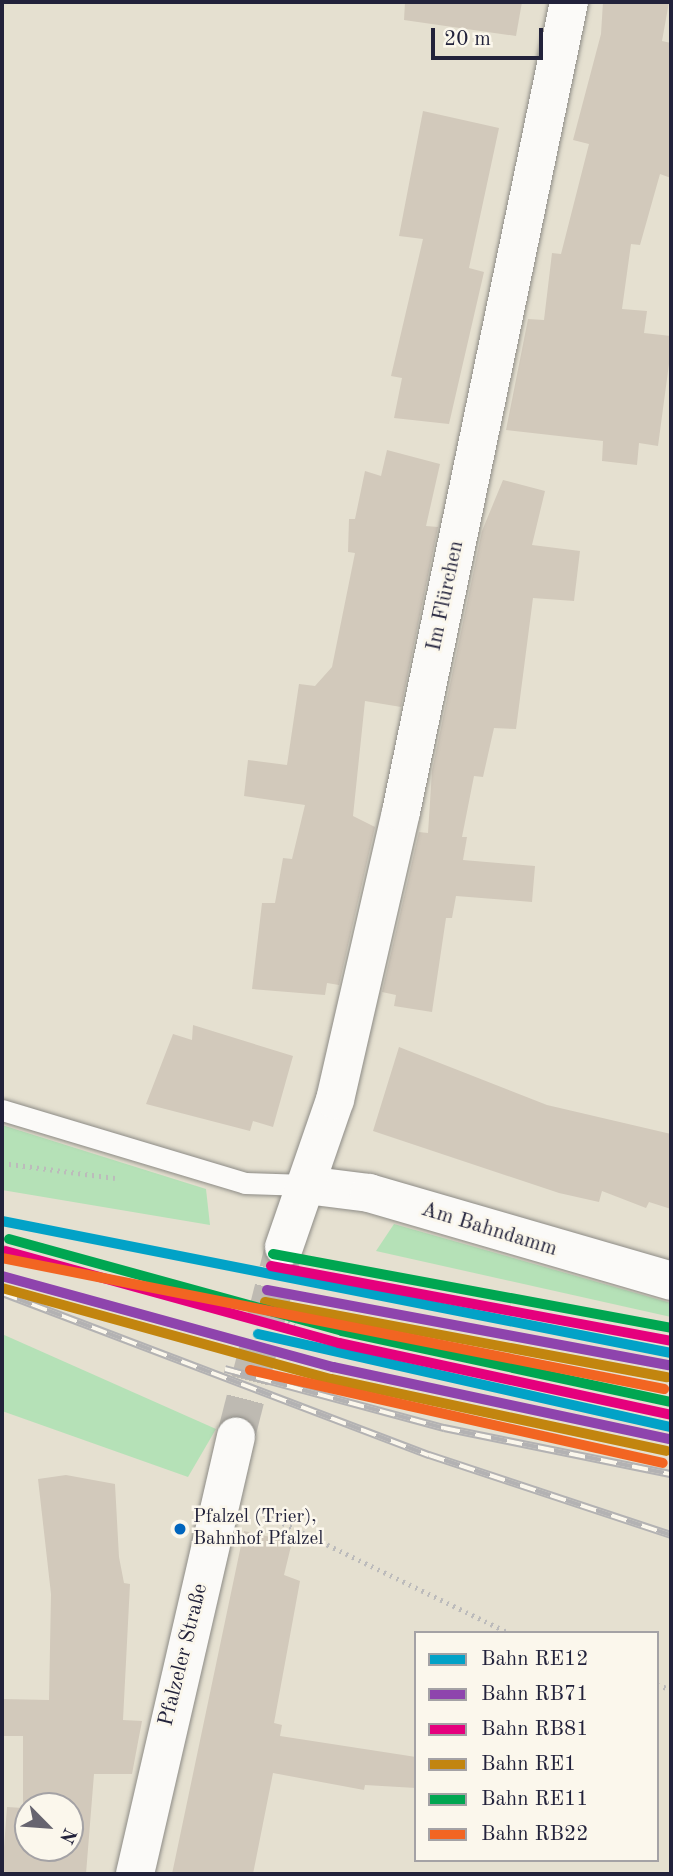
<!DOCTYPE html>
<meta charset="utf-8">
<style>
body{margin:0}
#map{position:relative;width:673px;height:1876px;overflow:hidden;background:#e5e0d0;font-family:"Old Standard TT",serif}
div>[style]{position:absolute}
.green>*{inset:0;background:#b5e1b7}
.building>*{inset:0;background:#d2c9bb}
.street-tunnel>*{height:38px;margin-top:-19px;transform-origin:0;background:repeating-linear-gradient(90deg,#bebab2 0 38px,transparent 0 57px)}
.path>*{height:4.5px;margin-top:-2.25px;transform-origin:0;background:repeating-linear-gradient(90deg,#bcbbbb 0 2px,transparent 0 7px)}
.roads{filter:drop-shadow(0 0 2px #8d8b86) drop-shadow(0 0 2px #8d8b86)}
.lane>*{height:21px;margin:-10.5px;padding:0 10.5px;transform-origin:10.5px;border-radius:10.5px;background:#fbfaf8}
.street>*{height:38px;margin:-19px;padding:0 19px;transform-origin:19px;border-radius:19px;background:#fbfaf8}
.rail>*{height:8px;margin-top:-4px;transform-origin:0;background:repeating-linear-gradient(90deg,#fbf7ec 0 16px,#b3b2b3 0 32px);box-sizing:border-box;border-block:2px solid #b3b2b3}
.rail-1>*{height:10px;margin:-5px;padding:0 5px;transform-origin:5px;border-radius:5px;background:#02a2c7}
.rail-2>*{height:10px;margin:-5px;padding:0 5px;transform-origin:5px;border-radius:5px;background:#8e44ad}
.rail-3>*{height:10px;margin:-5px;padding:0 5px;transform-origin:5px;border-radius:5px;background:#e5007d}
.rail-4>*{height:10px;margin:-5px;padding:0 5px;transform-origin:5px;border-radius:5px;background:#c2850f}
.rail-5>*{height:10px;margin:-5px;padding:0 5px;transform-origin:5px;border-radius:5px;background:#00a651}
.rail-6>*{height:10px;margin:-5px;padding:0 5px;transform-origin:5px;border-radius:5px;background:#f26522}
.dots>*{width:19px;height:19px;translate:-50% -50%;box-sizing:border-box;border:4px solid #fbf7ec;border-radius:50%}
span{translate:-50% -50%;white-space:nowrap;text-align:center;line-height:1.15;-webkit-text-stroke:5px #fbf7ec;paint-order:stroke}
.bus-label{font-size:19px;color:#22223b}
.left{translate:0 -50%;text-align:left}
.street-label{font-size:21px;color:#22223b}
.frame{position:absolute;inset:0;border:4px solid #22223b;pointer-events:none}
.legend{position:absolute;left:414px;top:1631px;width:245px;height:231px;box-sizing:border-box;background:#fbf7ec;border:2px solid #a4a2a5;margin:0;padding:9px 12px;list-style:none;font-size:21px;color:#22223b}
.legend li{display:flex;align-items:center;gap:14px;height:35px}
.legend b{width:35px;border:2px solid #a4a2a5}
.north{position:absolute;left:14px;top:1792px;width:70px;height:70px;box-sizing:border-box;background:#fbf7ec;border:2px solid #a4a2a5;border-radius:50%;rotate:115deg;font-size:19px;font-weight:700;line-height:28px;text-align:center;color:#22223b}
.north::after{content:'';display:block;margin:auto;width:24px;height:32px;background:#66646f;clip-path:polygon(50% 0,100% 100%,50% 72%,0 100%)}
.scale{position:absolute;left:431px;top:28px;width:112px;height:32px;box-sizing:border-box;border:4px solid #22223b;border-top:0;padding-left:9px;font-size:21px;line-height:24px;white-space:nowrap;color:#22223b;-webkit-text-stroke:5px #fbf7ec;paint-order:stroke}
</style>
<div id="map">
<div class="green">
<i style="clip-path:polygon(2px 1125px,206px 1189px,210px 1225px,2px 1190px)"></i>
<i style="clip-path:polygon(394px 1224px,671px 1303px,671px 1317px,376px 1251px)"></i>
<i style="clip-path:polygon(2px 1334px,216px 1429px,188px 1477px,2px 1411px)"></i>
</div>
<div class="building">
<i style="clip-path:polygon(405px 2px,522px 2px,516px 36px,404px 20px)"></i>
<i style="clip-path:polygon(603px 2px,669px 2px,662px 41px,671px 43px,671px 178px,660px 174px,640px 245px,631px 244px,622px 309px,647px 311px,644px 333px,671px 336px,671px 349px,658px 446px,639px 443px,637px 465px,602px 461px,603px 441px,506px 430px,528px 319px,544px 320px,552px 253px,561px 254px,589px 144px,573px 140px,601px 34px)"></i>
<i style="clip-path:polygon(423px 111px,499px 128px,469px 268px,484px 272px,449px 424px,394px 418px,402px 378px,391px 376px,423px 239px,399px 236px)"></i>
<i style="clip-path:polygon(387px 450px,440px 464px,426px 526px,438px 527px,401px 707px,365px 701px,353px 816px,375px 827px,339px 985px,327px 983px,325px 995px,252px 989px,262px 903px,275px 903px,283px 858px,292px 859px,305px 805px,244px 796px,248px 760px,287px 765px,299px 684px,315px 686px,332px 667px,355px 553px,348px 552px,349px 519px,355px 519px,365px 471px,381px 476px)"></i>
<i style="clip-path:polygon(503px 480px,545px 491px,532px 545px,580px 551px,574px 601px,533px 598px,516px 729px,494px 728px,483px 777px,474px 776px,462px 837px,467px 837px,463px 860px,535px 866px,532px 902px,456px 896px,452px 918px,446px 918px,432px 1012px,394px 1006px,396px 995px,382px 992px,419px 832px,428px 833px,432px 771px,482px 531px)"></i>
<i style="clip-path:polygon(193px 1025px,293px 1056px,273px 1127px,253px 1121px,250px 1131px,146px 1104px,173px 1034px,192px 1040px)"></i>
<i style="clip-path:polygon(399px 1047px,547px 1105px,671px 1134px,671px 1209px,649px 1202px,646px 1208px,602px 1191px,599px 1202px,559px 1193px,373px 1131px)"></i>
<i style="clip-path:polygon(evenodd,66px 1475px,115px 1484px,119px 1557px,124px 1583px,130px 1584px,123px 1720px,142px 1721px,132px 1774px,94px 1774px,86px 1874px,2px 1874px,7px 1807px,23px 1808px,23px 1736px,2px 1736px,2px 1699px,49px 1700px,51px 1594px,38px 1479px,66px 1475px,28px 1806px,70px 1806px,70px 1848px,28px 1848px,28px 1806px)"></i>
<i style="clip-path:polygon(244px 1531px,292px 1542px,284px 1575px,300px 1581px,274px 1723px,282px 1725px,280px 1736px,416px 1757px,416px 1788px,365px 1785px,364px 1790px,273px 1773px,253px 1874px,172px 1874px)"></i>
</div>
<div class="street-tunnel">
<i style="left:236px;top:1436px;width:195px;rotate:-75.7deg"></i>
</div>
<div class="path">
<i style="left:2px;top:1163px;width:114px;rotate:7.6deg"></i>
<i style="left:267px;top:1318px;width:29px;rotate:10deg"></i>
<i style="left:258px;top:1511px;width:279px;rotate:25.9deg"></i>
<i style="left:657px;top:1685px;width:15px;rotate:16deg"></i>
</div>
<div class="roads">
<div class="lane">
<i style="left:2px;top:1110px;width:254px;rotate:16.7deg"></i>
<i style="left:245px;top:1183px;width:61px;rotate:1.9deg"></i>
</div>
<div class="street">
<i style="left:306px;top:1185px;width:64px;rotate:7.2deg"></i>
<i style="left:369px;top:1193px;width:315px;rotate:16.2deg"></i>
<i style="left:284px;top:1247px;width:156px;rotate:-70.9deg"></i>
<i style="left:335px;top:1100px;width:295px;rotate:-77.1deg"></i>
<i style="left:401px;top:812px;width:827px;rotate:-78.28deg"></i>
<i style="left:135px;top:1874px;width:449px;rotate:-77deg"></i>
</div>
</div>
<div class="rail">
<i style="left:2px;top:1293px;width:457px;rotate:20.8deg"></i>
<i style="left:429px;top:1455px;width:255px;rotate:18.3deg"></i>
<i style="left:225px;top:1369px;width:227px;rotate:15.1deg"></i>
<i style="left:444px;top:1428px;width:232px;rotate:11.5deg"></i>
</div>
<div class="rail-1">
<i style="left:2px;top:1221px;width:682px;rotate:11.16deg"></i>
<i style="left:258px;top:1334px;width:423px;rotate:12.7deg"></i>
</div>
<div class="rail-2">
<i style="left:2px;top:1276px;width:343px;rotate:15.4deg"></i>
<i style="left:333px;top:1367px;width:343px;rotate:12.1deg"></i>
<i style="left:267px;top:1290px;width:409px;rotate:10.6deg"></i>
</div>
<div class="rail-3">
<i style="left:5px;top:1251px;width:346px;rotate:15.4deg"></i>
<i style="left:339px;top:1343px;width:340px;rotate:12.2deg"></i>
<i style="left:271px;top:1266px;width:407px;rotate:10.6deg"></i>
</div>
<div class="rail-4">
<i style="left:2px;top:1288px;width:341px;rotate:15.5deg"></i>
<i style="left:331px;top:1379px;width:343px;rotate:12.1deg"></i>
<i style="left:265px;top:1302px;width:409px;rotate:10.6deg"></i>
</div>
<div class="rail-5">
<i style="left:9px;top:1239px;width:345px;rotate:15.4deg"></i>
<i style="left:342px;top:1331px;width:337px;rotate:12.2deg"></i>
<i style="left:273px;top:1254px;width:405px;rotate:10.5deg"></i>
</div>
<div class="rail-6">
<i style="left:2px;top:1258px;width:675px;rotate:11.19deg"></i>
<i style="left:250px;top:1370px;width:423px;rotate:12.7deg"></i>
</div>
<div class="dots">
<i style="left:180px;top:1529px;background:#0065bd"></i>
</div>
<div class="bus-label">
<span class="left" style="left:193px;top:1529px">Pfalzel (Trier),<br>Bahnhof Pfalzel</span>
</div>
<div class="street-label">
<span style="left:446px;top:596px;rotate:-78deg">Im Flürchen</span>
<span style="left:489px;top:1230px;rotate:17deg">Am Bahndamm</span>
<span style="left:184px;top:1655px;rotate:-76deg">Pfalzeler Straße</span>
</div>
<div class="frame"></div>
<ul class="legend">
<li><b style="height:9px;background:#02a2c7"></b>Bahn RE12</li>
<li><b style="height:9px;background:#8e44ad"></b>Bahn RB71</li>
<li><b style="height:9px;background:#e5007d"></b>Bahn RB81</li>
<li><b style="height:9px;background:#c2850f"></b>Bahn RE1</li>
<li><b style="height:9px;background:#00a651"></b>Bahn RE11</li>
<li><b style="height:9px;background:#f26522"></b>Bahn RB22</li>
</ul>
<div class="north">N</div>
<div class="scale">20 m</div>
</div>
